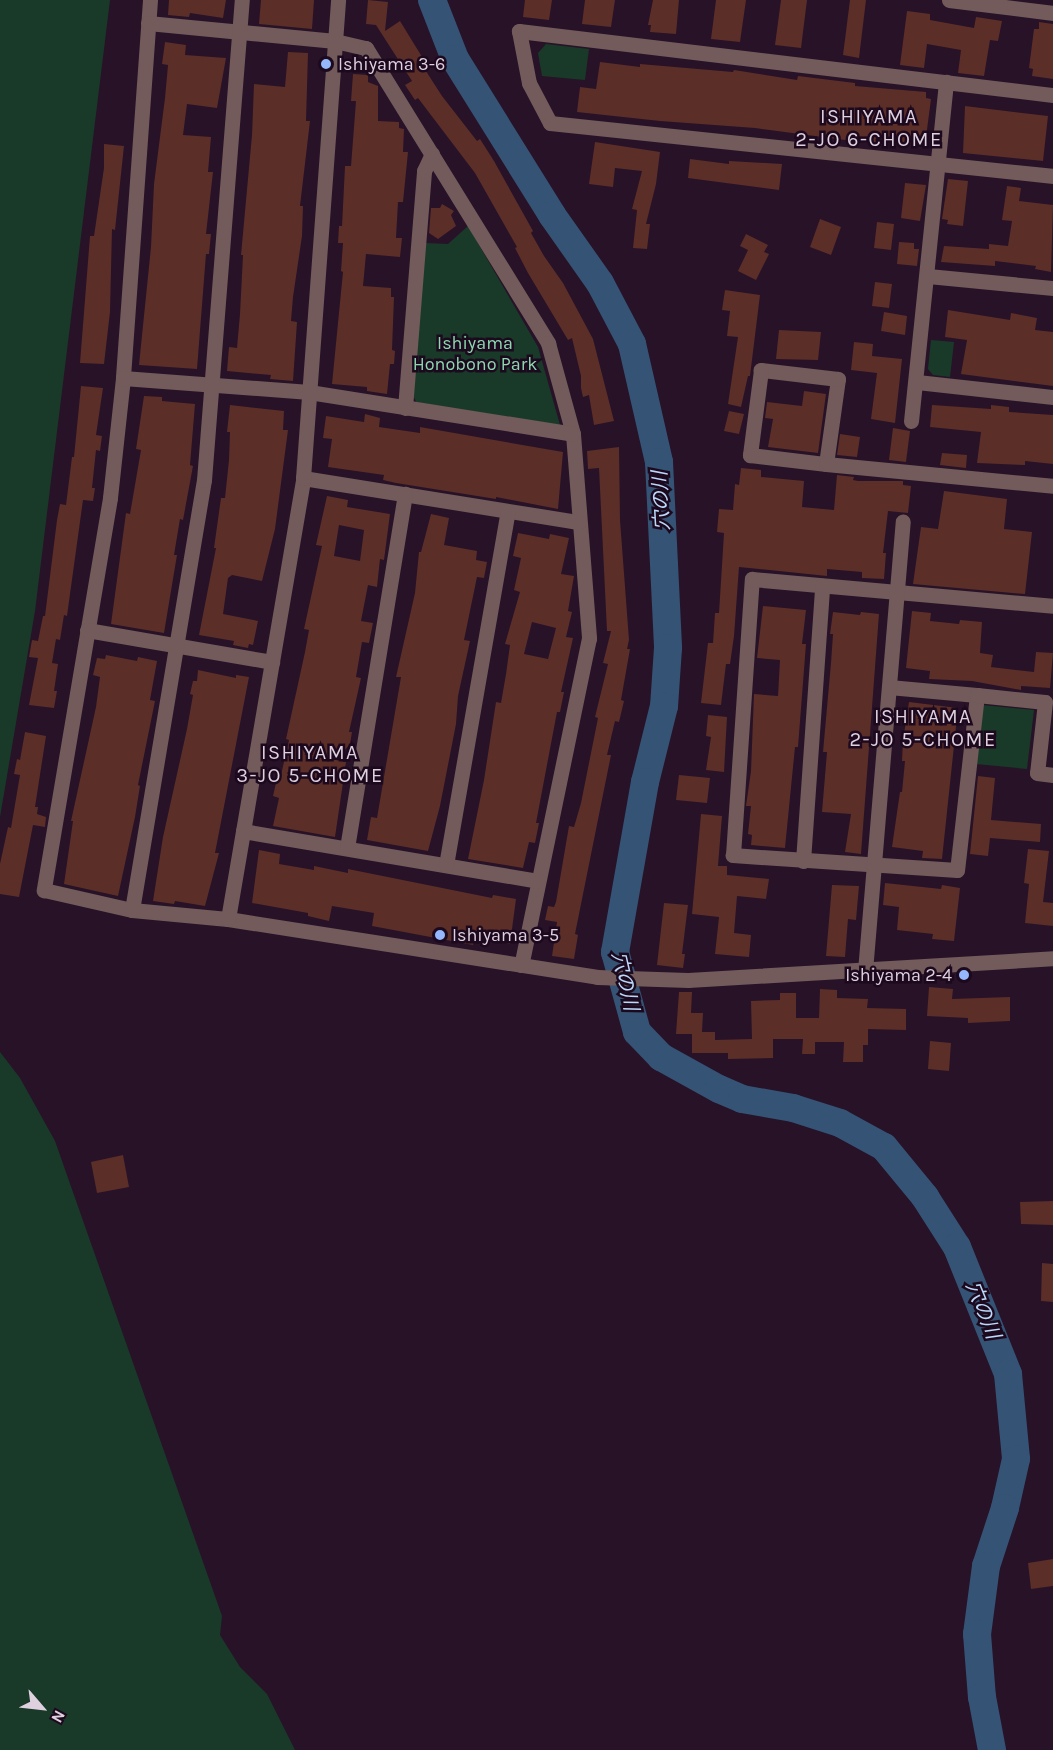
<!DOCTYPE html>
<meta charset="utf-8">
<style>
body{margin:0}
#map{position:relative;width:1053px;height:1750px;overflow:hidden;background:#271228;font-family:Karla,"Noto Sans JP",sans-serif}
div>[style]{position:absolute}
.green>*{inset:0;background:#193a29}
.river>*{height:28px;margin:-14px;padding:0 14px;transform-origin:14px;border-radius:14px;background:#355375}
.building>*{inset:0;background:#5b2e28}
.minor>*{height:15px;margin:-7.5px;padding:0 7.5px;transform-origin:7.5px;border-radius:7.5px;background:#725b5a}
.dots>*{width:16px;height:16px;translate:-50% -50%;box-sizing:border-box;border:3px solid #1d091e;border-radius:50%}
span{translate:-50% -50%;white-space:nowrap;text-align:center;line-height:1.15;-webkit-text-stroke:5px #1d091e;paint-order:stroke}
.poi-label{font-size:18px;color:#ded0df}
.left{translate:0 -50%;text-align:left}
.right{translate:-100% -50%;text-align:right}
.park-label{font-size:18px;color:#8bd9af}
.neighbourhood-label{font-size:20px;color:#ded0df;letter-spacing:1.5px}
.water-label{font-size:20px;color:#bad8fa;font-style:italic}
.north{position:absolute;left:12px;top:1678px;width:60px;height:60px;-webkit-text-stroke:4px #1d091e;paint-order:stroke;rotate:118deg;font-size:16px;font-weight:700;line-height:24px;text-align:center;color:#ded0df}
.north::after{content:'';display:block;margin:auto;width:21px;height:27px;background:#ded0df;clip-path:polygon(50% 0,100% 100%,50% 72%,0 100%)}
</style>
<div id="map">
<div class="green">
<i style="clip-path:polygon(0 0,110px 0,35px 611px,0 817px)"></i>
<i style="clip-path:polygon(546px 44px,589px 49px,585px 80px,542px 76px,538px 53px)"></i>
<i style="clip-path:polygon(468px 226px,538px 347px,560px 425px,417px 403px,413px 396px,425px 243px,448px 244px)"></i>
<i style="clip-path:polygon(931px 340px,954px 342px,950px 377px,933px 375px,928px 369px)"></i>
<i style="clip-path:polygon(982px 705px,1034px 710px,1027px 769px,976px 764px)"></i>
<i style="clip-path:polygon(0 1052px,20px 1078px,55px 1141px,222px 1616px,220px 1635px,240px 1667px,267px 1694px,295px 1750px,0 1750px)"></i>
</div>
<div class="river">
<i style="left:432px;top:0;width:63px;rotate:68.7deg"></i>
<i style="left:455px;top:59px;width:184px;rotate:58.1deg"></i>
<i style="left:552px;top:215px;width:83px;rotate:54.8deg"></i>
<i style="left:600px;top:283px;width:69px;rotate:62.3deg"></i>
<i style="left:632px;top:344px;width:121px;rotate:77.1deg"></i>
<i style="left:659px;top:462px;width:186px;rotate:87.2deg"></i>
<i style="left:668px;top:648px;width:58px;rotate:93.9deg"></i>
<i style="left:664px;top:706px;width:78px;rotate:104deg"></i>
<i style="left:645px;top:782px;width:173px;rotate:100deg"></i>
<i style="left:615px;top:952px;width:83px;rotate:74.6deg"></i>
<i style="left:637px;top:1032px;width:35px;rotate:46deg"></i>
<i style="left:661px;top:1057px;width:66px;rotate:28.9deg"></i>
<i style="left:719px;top:1089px;width:25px;rotate:23deg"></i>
<i style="left:742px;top:1099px;width:52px;rotate:10deg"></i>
<i style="left:793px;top:1108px;width:49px;rotate:17.7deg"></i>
<i style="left:840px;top:1123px;width:50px;rotate:28.6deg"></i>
<i style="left:884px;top:1147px;width:65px;rotate:50.6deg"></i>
<i style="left:925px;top:1197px;width:59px;rotate:57.4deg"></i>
<i style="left:957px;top:1247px;width:137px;rotate:68.1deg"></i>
<i style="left:1008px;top:1374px;width:85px;rotate:84.6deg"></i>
<i style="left:1016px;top:1459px;width:50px;rotate:102.7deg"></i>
<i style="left:1005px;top:1508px;width:61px;rotate:108.1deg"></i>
<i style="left:986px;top:1566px;width:69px;rotate:97.5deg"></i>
<i style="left:977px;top:1634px;width:63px;rotate:85.5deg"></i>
<i style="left:982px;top:1697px;width:54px;rotate:79.3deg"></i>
</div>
<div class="building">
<i style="clip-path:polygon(169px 0,226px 0,223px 18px,190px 13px,189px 17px,168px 15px)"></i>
<i style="clip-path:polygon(261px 0,314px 0,312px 29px,259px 24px)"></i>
<i style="clip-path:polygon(368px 0,388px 2px,385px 31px,400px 21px,427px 65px,424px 68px,442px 96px,477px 141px,480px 139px,494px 161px,533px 231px,531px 233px,544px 256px,563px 283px,593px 339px,614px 421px,594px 425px,589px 395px,583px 397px,581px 388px,581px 376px,572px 338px,568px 340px,528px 273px,515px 248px,517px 247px,475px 173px,418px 98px,415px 100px,405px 85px,412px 81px,376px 25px,366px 24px)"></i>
<i style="clip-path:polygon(525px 0,552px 0,549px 20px,523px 17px)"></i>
<i style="clip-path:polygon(585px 0,615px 0,611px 27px,582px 24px)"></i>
<i style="clip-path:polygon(653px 0,679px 0,676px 34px,650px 32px,651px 25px,648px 25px)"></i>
<i style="clip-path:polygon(716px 0,746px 0,740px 42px,711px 39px)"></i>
<i style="clip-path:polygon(781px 0,807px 0,801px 48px,775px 45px)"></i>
<i style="clip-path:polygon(850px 0,866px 0,859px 58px,843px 55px)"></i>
<i style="clip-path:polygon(907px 11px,930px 14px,930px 20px,974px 28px,976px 17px,1002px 21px,998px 41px,990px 40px,984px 76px,958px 73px,961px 50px,927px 44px,924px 68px,900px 65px)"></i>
<i style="clip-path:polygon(1039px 22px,1053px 24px,1053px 79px,1032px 76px,1033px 69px,1029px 68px,1034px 29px,1039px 29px)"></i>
<i style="clip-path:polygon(165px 42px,186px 45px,185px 55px,226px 58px,217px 108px,187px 104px,183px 135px,211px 137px,208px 172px,213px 172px,206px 234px,211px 234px,209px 254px,206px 254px,197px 369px,139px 365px,151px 247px,154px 184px,165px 98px,168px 65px,162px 64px)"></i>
<i style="clip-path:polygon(288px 52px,308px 53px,306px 121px,310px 121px,300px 206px,303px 206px,302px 236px,293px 297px,291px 321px,297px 322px,293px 381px,270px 379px,271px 375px,227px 371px,229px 347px,237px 348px,240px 314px,243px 255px,241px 255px,252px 135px,254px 84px,285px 87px)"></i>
<i style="clip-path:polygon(600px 62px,640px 67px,640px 64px,733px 72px,734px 70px,797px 80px,798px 76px,855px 83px,855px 86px,926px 92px,926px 98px,931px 99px,925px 145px,884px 141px,883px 145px,755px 128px,660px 121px,577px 112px,580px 87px,596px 89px)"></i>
<i style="clip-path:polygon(353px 74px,368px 75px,368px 82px,378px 86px,378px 121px,399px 122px,399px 128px,404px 129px,403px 152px,408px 152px,403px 202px,398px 202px,396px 238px,402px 238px,400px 257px,366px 254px,363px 286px,391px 288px,391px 297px,394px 297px,392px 350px,395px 351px,394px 364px,390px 364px,387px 394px,367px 391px,367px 387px,332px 384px,343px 272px,341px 271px,343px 243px,338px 243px,339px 226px,342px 226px,345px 166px,351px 166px,356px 101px,351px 101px)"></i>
<i style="clip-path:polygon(965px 106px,1048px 116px,1043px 161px,963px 153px)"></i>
<i style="clip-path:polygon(595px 142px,660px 152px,656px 184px,646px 224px,650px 224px,647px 249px,633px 248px,637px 210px,632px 209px,642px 171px,615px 168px,613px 187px,589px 184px)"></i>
<i style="clip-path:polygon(104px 144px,124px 146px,115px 230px,112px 229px,110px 312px,104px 364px,80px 363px,90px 236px,94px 236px,104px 168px)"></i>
<i style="clip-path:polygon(690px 159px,729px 164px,729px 161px,782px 164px,779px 190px,688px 178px)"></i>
<i style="clip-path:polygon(948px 179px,968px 181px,963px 226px,947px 224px,948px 220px,942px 219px)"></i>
<i style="clip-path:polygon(905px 183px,926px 185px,920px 221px,901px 218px)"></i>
<i style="clip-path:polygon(1007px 186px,1021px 188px,1019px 201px,1053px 205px,1051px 272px,1035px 269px,1036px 266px,995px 261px,995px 266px,941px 262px,944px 246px,989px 249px,989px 244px,1008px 246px,1012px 221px,1002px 220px)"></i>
<i style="clip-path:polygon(442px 204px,454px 211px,451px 215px,456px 226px,438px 239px,429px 233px,431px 208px,440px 208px)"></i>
<i style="clip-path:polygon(820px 219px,841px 227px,831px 255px,810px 247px)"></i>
<i style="clip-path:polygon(877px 222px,894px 224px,891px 250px,874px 248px)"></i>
<i style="clip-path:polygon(746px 234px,768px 245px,764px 252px,769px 254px,756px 280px,738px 271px,748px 250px,740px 246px)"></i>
<i style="clip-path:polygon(899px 242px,914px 243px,914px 249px,919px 249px,917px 266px,897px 264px)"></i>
<i style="clip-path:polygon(875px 282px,892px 284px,889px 308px,872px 306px)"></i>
<i style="clip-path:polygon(725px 290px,760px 295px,750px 376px,748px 376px,741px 407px,728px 404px,738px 337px,727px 336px,730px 311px,722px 310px)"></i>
<i style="clip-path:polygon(948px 310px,1010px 320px,1011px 313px,1037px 318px,1035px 330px,1053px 332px,1053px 386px,961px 374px,967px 340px,945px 337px)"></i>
<i style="clip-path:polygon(884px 312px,907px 316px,905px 335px,881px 331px)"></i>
<i style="clip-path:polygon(779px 330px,821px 332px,818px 360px,776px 359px)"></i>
<i style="clip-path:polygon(854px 342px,873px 344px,872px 356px,902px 359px,895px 423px,871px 419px,877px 373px,851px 370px)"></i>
<i style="clip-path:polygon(81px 386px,103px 388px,96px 435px,102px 436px,100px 451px,96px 450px,92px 488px,95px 488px,93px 501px,83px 500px,67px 616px,64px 615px,60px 640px,56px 639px,52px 663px,58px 664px,54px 691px,57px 691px,54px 708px,29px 705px,38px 658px,29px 657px,32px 640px,38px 641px,43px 616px,45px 616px,57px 520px,60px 504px,66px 505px,72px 457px,74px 457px)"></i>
<i style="clip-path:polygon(804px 391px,826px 394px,818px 453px,768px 447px,773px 419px,765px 418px,767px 402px,802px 406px)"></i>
<i style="clip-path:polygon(144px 396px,162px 397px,162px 401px,195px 404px,190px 465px,193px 466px,183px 520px,180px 519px,174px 555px,177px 555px,164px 633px,111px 624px,126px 513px,130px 514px,141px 450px,136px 449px)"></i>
<i style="clip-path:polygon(230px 405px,284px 411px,283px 430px,288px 430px,275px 529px,262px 581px,232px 575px,228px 578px,223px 614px,258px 621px,253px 645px,249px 644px,248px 648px,233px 645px,234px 641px,199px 635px,216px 548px,214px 548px,221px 498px,225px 498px,229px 460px,230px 432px,227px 432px)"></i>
<i style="clip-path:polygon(932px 405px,991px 409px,991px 405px,1009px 407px,1009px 412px,1053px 415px,1053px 464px,1025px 461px,1025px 465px,977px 463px,981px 432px,930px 427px)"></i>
<i style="clip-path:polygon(729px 411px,744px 414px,739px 434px,724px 431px)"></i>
<i style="clip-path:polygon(365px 414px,380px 418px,379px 427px,420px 433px,420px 427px,563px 452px,558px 509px,496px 497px,496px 499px,396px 483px,383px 480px,384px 475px,328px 467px,332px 439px,323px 438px,326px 416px,364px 422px)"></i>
<i style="clip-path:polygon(893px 428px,910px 431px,906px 462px,889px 460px)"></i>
<i style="clip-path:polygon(840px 434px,860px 437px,857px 457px,837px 455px)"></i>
<i style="clip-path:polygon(619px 447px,620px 520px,629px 640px,627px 649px,630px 649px,621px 700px,624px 701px,619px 722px,615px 721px,607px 755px,611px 755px,575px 934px,578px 935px,574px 959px,552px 956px,557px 922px,545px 920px,548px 906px,554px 907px,556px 902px,569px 826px,574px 827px,581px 803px,598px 718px,595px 717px,608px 664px,603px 663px,611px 631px,607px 631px,599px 468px,588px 469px,587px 451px)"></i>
<i style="clip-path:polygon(942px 453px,967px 455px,966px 468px,940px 465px)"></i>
<i style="clip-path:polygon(741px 468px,761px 470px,761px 477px,804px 481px,802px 507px,834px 510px,837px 475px,854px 477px,853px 480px,858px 481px,903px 481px,903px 485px,911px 486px,908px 513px,888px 511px,883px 553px,886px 553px,884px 579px,862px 578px,862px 572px,827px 569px,827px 576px,739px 567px,734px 636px,730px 664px,726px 664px,721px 705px,701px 703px,708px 643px,713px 643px,715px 613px,719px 613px,724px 533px,717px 532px,719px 509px,733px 510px,735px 484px,739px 485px)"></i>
<i style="clip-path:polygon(944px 491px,1007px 499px,1004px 529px,1032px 532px,1025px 594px,913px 584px,921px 527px,938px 529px)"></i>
<i style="clip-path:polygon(evenodd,327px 496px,348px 500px,347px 507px,390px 514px,384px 560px,380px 559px,377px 587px,368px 585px,361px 621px,373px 623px,369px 643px,362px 642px,356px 677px,361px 678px,349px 732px,352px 732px,350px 744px,336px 760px,346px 762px,335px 837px,273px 826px,279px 798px,273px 796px,278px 774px,281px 775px,289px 740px,286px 739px,305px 652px,309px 630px,304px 629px,322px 546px,316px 545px,327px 496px,339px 525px,364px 530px,360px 561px,334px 556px,339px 525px)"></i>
<i style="clip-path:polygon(431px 514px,449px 518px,444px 545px,477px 551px,476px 560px,487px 562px,484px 578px,477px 577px,464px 640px,470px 641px,458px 696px,456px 724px,440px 806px,428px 851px,367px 840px,371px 817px,377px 818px,401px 677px,396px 677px,415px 593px,419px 552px,421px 552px)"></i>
<i style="clip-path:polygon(evenodd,518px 533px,549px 539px,550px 534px,569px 538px,561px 574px,574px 576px,568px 611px,572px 612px,566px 637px,573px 638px,561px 692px,564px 692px,560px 712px,557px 712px,536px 823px,539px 823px,535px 843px,529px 842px,523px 868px,468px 859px,484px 780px,496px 702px,501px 703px,506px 674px,510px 645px,505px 644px,520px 592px,514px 590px,521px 558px,513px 556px,518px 533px,532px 622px,556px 628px,548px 659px,524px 654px,532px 622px)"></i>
<i style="clip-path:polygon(763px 606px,806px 610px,802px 644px,806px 644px,798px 747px,795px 747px,785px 848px,751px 845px,752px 835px,748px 834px,751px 806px,746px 806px,751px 771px,754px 694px,778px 696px,780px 660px,757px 658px)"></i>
<i style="clip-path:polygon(912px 611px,931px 613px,930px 621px,959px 624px,960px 620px,982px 622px,980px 653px,993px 655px,991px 667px,1034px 672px,1036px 652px,1053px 653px,1050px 688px,1021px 686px,1021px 690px,972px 681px,929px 679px,930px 671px,906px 668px)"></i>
<i style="clip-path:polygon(833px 612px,860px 615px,861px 612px,879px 614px,861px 854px,845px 852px,851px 814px,822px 812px,827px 752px,823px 752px,831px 663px,833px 634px,830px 634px)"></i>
<i style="clip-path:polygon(106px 655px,137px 661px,138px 657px,157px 661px,150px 700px,155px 701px,138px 785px,140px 786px,135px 817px,118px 896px,64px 884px,73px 821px,71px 821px,96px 707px,100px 677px,93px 675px,97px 658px,105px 659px)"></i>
<i style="clip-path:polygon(198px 670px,236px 678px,236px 675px,249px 677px,215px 853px,219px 853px,205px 906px,175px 901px,174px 904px,153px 901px,163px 837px,187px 729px,193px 695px,190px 694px,193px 681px,197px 681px)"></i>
<i style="clip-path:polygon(909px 702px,958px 708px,942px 859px,922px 858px,923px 851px,892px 847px,900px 792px,902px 792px,905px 761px,902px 761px,903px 740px)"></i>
<i style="clip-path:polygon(708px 715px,727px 717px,724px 772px,706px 770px,711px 737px,706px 736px)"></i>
<i style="clip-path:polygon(25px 732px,46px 736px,35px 807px,38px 807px,37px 814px,46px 817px,45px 827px,33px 825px,19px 897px,0 894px,0 864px,8px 827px,11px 828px,20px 775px,14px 774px,17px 759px,20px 760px)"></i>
<i style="clip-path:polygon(679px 775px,710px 778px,707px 803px,676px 800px)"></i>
<i style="clip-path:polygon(978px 776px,995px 778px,991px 820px,1041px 824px,1040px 842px,990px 838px,988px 856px,970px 854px)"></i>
<i style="clip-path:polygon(701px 814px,722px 816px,718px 866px,727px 866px,727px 875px,769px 879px,766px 899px,737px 896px,734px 933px,751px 935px,749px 957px,715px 954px,719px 917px,692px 914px)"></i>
<i style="clip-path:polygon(1028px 849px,1049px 851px,1043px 902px,1053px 903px,1053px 926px,1025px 923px,1029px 884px,1024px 883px)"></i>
<i style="clip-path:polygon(259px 850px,280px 854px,279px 864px,314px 870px,314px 866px,348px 873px,348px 869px,492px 898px,493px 895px,516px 899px,510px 944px,475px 936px,473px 945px,372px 926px,374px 913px,332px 906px,329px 921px,308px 916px,308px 913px,252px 903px)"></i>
<i style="clip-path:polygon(885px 883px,941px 889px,942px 885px,960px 888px,954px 941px,932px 939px,933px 934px,897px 930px,899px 907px,883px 905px)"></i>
<i style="clip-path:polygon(832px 885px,859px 886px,856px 920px,848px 919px,845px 957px,826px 956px)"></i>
<i style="clip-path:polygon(664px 903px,688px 905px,682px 954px,685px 954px,683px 968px,657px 965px)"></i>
<i style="clip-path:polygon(929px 987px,953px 989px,952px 999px,1010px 997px,1010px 1021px,968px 1023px,968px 1018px,927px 1016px)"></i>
<i style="clip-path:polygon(820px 989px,837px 990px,837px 998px,868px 999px,867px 1008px,906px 1009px,906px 1030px,868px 1029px,868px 1045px,863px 1045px,863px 1062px,843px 1062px,844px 1042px,815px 1042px,815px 1054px,802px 1054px,803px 1039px,773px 1039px,773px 1058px,728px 1059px,728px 1053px,692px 1053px,692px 1034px,676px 1034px,679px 992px,692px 992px,691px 1013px,703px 1013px,702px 1032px,715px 1032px,715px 1040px,752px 1039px,751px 1001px,780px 1000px,780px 993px,796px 993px,796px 1018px,819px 1018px)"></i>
<i style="clip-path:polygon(930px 1041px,951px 1043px,949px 1071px,928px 1069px)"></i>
<i style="clip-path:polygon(123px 1155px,129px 1187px,97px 1193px,91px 1162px)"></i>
<i style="clip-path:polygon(1053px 1201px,1053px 1225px,1021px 1224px,1020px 1202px)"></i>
<i style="clip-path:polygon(1042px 1263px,1053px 1264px,1053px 1302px,1041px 1301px)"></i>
<i style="clip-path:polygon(1053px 1559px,1053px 1586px,1031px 1589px,1028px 1563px)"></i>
</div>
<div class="minor">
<i style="left:150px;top:0;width:379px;rotate:94.1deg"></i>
<i style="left:123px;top:378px;width:121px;rotate:96.2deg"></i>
<i style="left:110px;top:498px;width:398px;rotate:99.6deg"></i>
<i style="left:44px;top:890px;width:90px;rotate:12.8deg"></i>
<i style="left:132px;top:910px;width:96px;rotate:5.4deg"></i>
<i style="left:228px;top:919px;width:374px;rotate:8.9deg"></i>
<i style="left:597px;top:977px;width:91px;rotate:1.9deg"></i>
<i style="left:688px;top:980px;width:366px;rotate:-3.4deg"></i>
<i style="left:949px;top:0;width:105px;rotate:7.1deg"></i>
<i style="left:148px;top:23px;width:188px;rotate:5.5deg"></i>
<i style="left:335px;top:41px;width:32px;rotate:13deg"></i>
<i style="left:366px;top:48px;width:347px;rotate:58.3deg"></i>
<i style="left:548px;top:343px;width:94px;rotate:74.6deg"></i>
<i style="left:573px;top:434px;width:205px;rotate:85.5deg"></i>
<i style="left:589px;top:638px;width:334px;rotate:101.7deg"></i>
<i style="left:1053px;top:95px;width:538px;rotate:-173.17deg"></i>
<i style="left:519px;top:31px;width:53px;rotate:79.1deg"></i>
<i style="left:529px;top:83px;width:45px;rotate:62.3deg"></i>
<i style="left:550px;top:123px;width:506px;rotate:6.01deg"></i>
<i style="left:928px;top:276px;width:126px;rotate:5.5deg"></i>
<i style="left:123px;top:378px;width:187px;rotate:4.3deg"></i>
<i style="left:309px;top:392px;width:267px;rotate:9deg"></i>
<i style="left:917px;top:382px;width:137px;rotate:6.3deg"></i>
<i style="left:405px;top:408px;width:238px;rotate:-85.4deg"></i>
<i style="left:424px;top:171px;width:19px;rotate:-65deg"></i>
<i style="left:911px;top:421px;width:341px;rotate:-84.1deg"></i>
<i style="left:826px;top:464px;width:86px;rotate:-82deg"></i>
<i style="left:838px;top:379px;width:78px;rotate:-173.3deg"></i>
<i style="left:761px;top:370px;width:86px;rotate:97.4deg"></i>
<i style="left:750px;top:455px;width:77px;rotate:6.8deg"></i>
<i style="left:826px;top:464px;width:228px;rotate:5.5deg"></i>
<i style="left:303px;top:478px;width:279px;rotate:9.1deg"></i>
<i style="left:87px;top:630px;width:188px;rotate:9.8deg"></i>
<i style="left:889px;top:687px;width:88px;rotate:5.2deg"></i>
<i style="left:977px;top:695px;width:176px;rotate:96.5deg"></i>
<i style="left:957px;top:870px;width:225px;rotate:-176.2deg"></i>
<i style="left:733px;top:855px;width:277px;rotate:-86.1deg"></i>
<i style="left:752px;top:579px;width:302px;rotate:5.1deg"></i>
<i style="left:977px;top:695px;width:68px;rotate:5.9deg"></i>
<i style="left:1045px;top:702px;width:71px;rotate:96.4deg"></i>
<i style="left:1037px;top:773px;width:16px;rotate:7deg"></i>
<i style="left:243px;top:831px;width:299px;rotate:9.6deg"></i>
<i style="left:347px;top:848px;width:359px;rotate:-80.7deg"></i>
<i style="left:803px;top:861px;width:276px;rotate:-86deg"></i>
<i style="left:446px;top:865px;width:359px;rotate:-80.1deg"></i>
<i style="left:132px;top:910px;width:436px;rotate:-80.5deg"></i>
<i style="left:204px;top:480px;width:482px;rotate:-85.5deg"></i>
<i style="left:228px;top:919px;width:447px;rotate:-80.3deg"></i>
<i style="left:303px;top:478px;width:479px;rotate:-85.8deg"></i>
<i style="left:865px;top:971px;width:451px;rotate:-85.2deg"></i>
</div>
<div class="dots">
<i style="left:326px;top:64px;background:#94b7fd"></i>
<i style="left:440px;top:935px;background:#94b7fd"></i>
<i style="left:964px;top:975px;background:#94b7fd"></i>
</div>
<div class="poi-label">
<span class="left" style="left:338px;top:64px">Ishiyama 3-6</span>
<span class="left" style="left:452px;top:935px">Ishiyama 3-5</span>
<span class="right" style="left:952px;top:975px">Ishiyama 2-4</span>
</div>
<div class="park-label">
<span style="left:475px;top:354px">Ishiyama<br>Honobono Park</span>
</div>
<div class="neighbourhood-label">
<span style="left:869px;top:128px">ISHIYAMA<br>2-JO 6-CHOME</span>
<span style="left:923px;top:728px">ISHIYAMA<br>2-JO 5-CHOME</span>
<span style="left:310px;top:764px">ISHIYAMA<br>3-JO 5-CHOME</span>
</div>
<div class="water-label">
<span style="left:661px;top:501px;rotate:-93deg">穴の川</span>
<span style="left:625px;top:981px;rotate:77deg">穴の川</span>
<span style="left:983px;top:1310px;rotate:68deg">穴の川</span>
</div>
<div class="north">N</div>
</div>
